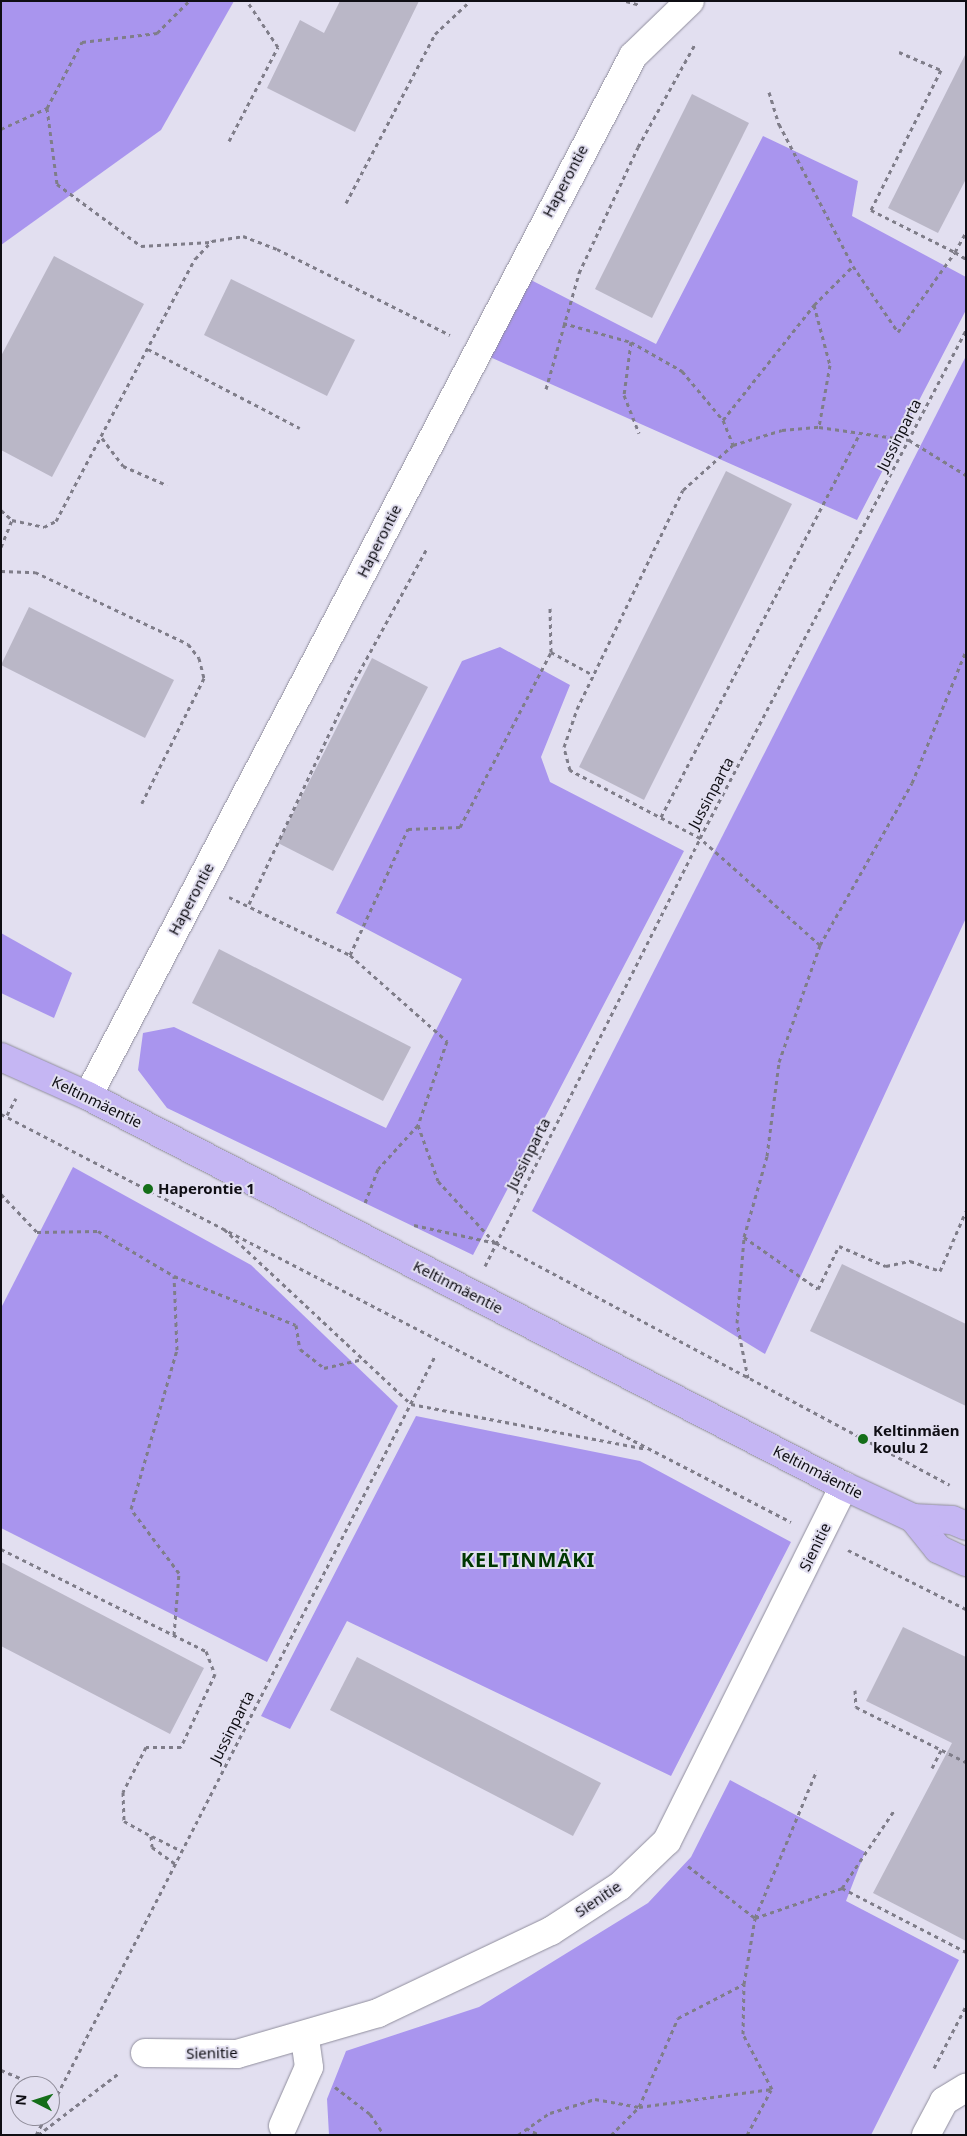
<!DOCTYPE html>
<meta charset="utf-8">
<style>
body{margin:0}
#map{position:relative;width:967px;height:2136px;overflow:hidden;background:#e2dff0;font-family:"Noto Sans",sans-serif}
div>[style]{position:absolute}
.forest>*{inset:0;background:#a995ee}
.building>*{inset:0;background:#bab7c7}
.path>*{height:3px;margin-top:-1.5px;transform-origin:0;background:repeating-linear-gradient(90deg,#7f7d89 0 4px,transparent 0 8px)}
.roads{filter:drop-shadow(0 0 1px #908e9d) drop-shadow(0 0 1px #908e9d)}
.minor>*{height:28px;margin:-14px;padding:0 14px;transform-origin:14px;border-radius:14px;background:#fff}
.major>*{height:28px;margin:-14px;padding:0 14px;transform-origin:14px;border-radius:14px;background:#c5b6f3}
.dots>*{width:14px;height:14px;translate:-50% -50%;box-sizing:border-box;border:2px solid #e2dff0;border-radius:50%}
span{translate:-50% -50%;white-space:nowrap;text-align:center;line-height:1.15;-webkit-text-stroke:4px #e2dff0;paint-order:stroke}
.street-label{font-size:15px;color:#0f0e14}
.poi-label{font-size:15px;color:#0f0e14;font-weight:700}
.left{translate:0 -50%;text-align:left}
.district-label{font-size:20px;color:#003701;font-weight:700;letter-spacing:1px}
.frame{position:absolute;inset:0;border:2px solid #0f0e14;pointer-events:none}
.north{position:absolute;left:10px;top:2076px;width:50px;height:50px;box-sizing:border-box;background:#e2dff0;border:1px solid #8e8b98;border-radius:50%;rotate:275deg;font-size:14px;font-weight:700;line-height:20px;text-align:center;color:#0f0e14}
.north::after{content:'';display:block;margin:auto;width:18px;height:22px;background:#146e19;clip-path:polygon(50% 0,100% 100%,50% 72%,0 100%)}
</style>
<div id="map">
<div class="forest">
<i style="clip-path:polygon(1px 1px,234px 1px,161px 130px,1px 245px)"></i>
<i style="clip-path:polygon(763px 136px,858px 181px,852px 216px,966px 277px,966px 310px,857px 520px,490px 357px,529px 279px,656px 344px)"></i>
<i style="clip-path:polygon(966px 356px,966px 918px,765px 1354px,532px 1211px)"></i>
<i style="clip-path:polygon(500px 647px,570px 685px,541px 757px,550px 782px,684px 851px,473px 1255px,167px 1108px,138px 1070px,143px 1033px,174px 1027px,386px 1128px,462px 979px,336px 913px,462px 661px)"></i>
<i style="clip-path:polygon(1px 933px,72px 973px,54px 1018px,1px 993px)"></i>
<i style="clip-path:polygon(73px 1167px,251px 1265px,398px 1406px,267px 1662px,1px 1528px,1px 1308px)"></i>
<i style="clip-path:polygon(416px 1416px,640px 1461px,791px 1542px,671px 1776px,347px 1621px,290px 1729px,261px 1716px)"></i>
<i style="clip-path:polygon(730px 1780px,865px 1852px,846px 1901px,959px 1960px,871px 2135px,329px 2135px,327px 2099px,346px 2051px,479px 2007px,648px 1903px,691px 1857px)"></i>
</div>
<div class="building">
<i style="clip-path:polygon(340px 1px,419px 1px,355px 132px,267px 88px,300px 20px,324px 33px)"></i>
<i style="clip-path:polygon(966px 53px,966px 179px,938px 233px,888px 208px)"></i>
<i style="clip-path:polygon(692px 94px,749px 123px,652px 318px,595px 289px)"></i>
<i style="clip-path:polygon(54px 256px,144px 304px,52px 477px,1px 450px,1px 356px)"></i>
<i style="clip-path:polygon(231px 279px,355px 340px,327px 396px,204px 335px)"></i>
<i style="clip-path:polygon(726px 471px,792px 504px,644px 800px,579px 767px)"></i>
<i style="clip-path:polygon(29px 607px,174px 680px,145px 738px,1px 665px)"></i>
<i style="clip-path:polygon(372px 658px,428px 687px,333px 871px,278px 843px)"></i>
<i style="clip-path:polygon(219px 949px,411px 1047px,383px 1101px,192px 1003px)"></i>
<i style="clip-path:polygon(842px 1264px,966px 1324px,966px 1406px,810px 1331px)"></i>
<i style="clip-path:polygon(1px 1562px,204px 1668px,170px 1734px,1px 1646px)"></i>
<i style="clip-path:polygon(903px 1627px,966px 1657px,966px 1941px,873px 1893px,952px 1743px,866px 1701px)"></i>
<i style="clip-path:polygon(357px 1657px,601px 1783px,573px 1836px,330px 1710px)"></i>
</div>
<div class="path">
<i style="left:626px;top:1px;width:15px;rotate:16deg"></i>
<i style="left:899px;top:52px;width:46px;rotate:23.2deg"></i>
<i style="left:941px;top:70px;width:157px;rotate:116.6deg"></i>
<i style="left:871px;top:210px;width:94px;rotate:26.6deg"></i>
<i style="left:955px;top:252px;width:23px;rotate:-61deg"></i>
<i style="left:769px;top:92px;width:34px;rotate:73deg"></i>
<i style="left:779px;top:124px;width:160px;rotate:62.5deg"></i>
<i style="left:853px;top:266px;width:80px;rotate:55.7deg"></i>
<i style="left:898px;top:332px;width:98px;rotate:-54.5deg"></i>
<i style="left:955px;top:252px;width:13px;rotate:32deg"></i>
<i style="left:47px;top:108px;width:77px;rotate:82.5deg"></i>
<i style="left:57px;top:184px;width:104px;rotate:36.4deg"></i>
<i style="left:141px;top:246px;width:70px;rotate:-3.3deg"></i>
<i style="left:1px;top:129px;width:51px;rotate:-24.5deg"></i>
<i style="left:47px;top:108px;width:75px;rotate:-62.1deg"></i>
<i style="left:82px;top:42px;width:76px;rotate:-6.8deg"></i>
<i style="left:157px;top:33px;width:45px;rotate:-45deg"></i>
<i style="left:229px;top:141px;width:106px;rotate:-62.5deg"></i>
<i style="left:278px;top:47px;width:55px;rotate:-124deg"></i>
<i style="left:346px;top:203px;width:191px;rotate:-62.2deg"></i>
<i style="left:435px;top:34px;width:48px;rotate:-43.3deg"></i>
<i style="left:814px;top:305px;width:62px;rotate:75.1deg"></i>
<i style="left:830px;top:365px;width:63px;rotate:100.1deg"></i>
<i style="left:563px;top:323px;width:71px;rotate:15.6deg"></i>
<i style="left:631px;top:342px;width:59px;rotate:29.6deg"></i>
<i style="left:682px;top:371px;width:64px;rotate:50.1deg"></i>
<i style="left:723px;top:420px;width:27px;rotate:68deg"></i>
<i style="left:631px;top:342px;width:53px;rotate:97.5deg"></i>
<i style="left:624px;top:395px;width:41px;rotate:68.5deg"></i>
<i style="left:148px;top:349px;width:171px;rotate:27.5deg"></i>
<i style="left:546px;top:389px;width:121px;rotate:-74.1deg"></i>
<i style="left:579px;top:273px;width:139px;rotate:-64.9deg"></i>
<i style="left:638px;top:147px;width:118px;rotate:-61deg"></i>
<i style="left:723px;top:420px;width:147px;rotate:-51.6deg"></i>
<i style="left:814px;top:305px;width:55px;rotate:-45deg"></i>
<i style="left:102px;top:438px;width:35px;rotate:53deg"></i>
<i style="left:123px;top:466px;width:48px;rotate:23.4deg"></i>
<i style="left:1px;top:510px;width:15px;rotate:42deg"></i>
<i style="left:1px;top:547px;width:29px;rotate:-68deg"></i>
<i style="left:12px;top:520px;width:33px;rotate:12deg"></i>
<i style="left:44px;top:527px;width:13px;rotate:-27deg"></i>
<i style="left:56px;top:521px;width:297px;rotate:-62.1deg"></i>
<i style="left:195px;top:259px;width:25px;rotate:-47deg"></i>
<i style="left:212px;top:241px;width:31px;rotate:-9deg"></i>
<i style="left:243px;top:236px;width:36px;rotate:21deg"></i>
<i style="left:277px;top:249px;width:193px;rotate:26.4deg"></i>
<i style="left:1px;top:571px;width:34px;rotate:2deg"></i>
<i style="left:35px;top:572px;width:169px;rotate:25.2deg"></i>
<i style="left:188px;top:644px;width:18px;rotate:52deg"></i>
<i style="left:199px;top:658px;width:21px;rotate:76deg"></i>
<i style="left:204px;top:678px;width:140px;rotate:116.4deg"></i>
<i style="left:551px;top:652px;width:48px;rotate:28.7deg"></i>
<i style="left:661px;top:817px;width:430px;rotate:-62.6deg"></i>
<i style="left:229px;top:897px;width:134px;rotate:25.6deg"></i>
<i style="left:350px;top:955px;width:130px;rotate:41.6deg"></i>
<i style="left:447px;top:1041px;width:89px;rotate:109deg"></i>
<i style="left:418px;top:1125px;width:59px;rotate:132.3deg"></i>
<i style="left:378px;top:1169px;width:36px;rotate:111deg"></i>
<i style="left:249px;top:904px;width:240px;rotate:-64.8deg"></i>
<i style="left:351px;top:687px;width:158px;rotate:-61.3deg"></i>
<i style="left:820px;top:945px;width:161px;rotate:-138.3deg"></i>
<i style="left:700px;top:838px;width:147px;rotate:-152.4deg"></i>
<i style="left:570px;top:770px;width:24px;rotate:-105deg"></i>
<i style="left:564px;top:747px;width:40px;rotate:-71.1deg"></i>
<i style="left:577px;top:709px;width:243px;rotate:-64.2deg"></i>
<i style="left:683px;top:490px;width:67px;rotate:-42deg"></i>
<i style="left:733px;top:445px;width:51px;rotate:-17deg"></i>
<i style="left:782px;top:430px;width:37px;rotate:-5deg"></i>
<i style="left:819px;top:427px;width:91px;rotate:8.2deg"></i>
<i style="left:909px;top:440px;width:67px;rotate:31.6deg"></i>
<i style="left:350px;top:955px;width:139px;rotate:-65.3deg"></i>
<i style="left:408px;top:829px;width:52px;rotate:-2.2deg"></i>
<i style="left:460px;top:827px;width:197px;rotate:-62.5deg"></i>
<i style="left:551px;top:652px;width:44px;rotate:-91.3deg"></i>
<i style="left:1px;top:1114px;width:889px;rotate:27.31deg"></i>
<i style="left:7px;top:1115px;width:19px;rotate:-62deg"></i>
<i style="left:418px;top:1125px;width:59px;rotate:70.3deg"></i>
<i style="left:438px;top:1181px;width:84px;rotate:47.4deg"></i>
<i style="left:1px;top:1194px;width:52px;rotate:46.5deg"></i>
<i style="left:37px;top:1232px;width:61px;rotate:-0.9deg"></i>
<i style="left:98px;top:1231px;width:88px;rotate:30.6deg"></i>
<i style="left:174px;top:1276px;width:131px;rotate:21.9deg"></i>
<i style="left:296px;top:1325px;width:24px;rotate:81deg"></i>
<i style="left:300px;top:1349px;width:31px;rotate:38deg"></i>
<i style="left:324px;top:1368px;width:39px;rotate:-13deg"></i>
<i style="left:414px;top:1225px;width:84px;rotate:12.4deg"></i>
<i style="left:496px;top:1243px;width:514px;rotate:28.06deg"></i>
<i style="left:224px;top:1229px;width:256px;rotate:43.1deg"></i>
<i style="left:411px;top:1404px;width:240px;rotate:10.8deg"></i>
<i style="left:744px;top:1237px;width:90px;rotate:35.1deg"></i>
<i style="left:818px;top:1289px;width:48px;rotate:-64deg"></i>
<i style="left:839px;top:1246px;width:51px;rotate:23.1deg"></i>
<i style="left:886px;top:1266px;width:25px;rotate:-12deg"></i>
<i style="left:910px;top:1261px;width:32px;rotate:18deg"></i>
<i style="left:940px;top:1271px;width:65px;rotate:-66.6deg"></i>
<i style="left:485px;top:1266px;width:479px;rotate:-63.3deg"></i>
<i style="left:700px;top:838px;width:573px;rotate:-62.36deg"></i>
<i style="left:748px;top:1378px;width:56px;rotate:-101.3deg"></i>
<i style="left:737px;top:1323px;width:86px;rotate:-85.3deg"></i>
<i style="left:744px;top:1237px;width:84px;rotate:-74.1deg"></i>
<i style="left:767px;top:1156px;width:95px;rotate:-82.7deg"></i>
<i style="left:779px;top:1062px;width:124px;rotate:-70.7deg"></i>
<i style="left:820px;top:945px;width:186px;rotate:-60.4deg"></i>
<i style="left:912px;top:783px;width:143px;rotate:-67.8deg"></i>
<i style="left:1px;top:1549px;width:229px;rotate:26.5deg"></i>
<i style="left:206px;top:1651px;width:25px;rotate:69deg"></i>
<i style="left:215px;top:1674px;width:81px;rotate:115deg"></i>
<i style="left:181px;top:1747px;width:35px;rotate:180deg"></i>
<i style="left:146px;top:1747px;width:51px;rotate:117.1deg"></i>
<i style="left:123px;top:1792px;width:29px;rotate:88deg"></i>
<i style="left:124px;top:1821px;width:31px;rotate:29deg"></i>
<i style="left:151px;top:1836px;width:11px;rotate:85deg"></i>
<i style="left:152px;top:1847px;width:29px;rotate:36deg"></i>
<i style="left:848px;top:1550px;width:132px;rotate:26.6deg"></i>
<i style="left:174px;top:1635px;width:62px;rotate:-85.4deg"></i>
<i style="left:179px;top:1573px;width:80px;rotate:-126.9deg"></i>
<i style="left:131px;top:1509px;width:166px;rotate:-73.9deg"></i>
<i style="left:177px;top:1350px;width:74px;rotate:-92.3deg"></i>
<i style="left:855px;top:1690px;width:17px;rotate:87deg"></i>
<i style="left:856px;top:1707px;width:123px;rotate:26.6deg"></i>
<i style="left:932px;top:1768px;width:20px;rotate:-63deg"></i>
<i style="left:152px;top:1836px;width:34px;rotate:27deg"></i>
<i style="left:688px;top:1866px;width:85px;rotate:37.8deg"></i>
<i style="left:755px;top:1918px;width:92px;rotate:-19deg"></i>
<i style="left:842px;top:1888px;width:95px;rotate:-56.1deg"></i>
<i style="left:842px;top:1888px;width:140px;rotate:27.3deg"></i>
<i style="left:934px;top:2068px;width:70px;rotate:-62.7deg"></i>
<i style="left:1px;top:2070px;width:41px;rotate:22.8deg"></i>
<i style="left:335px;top:2087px;width:44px;rotate:37.6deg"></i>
<i style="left:370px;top:2114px;width:25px;rotate:56deg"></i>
<i style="left:772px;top:2089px;width:62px;rotate:-117.8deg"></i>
<i style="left:743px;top:2034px;width:50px;rotate:-88.9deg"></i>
<i style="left:744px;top:1984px;width:67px;rotate:-80.5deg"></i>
<i style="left:755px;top:1918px;width:160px;rotate:-67.3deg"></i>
<i style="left:50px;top:2091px;width:9px;rotate:21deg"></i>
<i style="left:50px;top:2109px;width:846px;rotate:-62.92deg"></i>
<i style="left:526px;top:2128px;width:16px;rotate:27deg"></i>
<i style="left:36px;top:2135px;width:21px;rotate:-62deg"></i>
<i style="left:38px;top:2135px;width:102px;rotate:-37.4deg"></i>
<i style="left:518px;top:2135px;width:39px;rotate:-35deg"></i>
<i style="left:550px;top:2113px;width:47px;rotate:-17.3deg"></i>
<i style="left:595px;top:2099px;width:45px;rotate:10.3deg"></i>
<i style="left:639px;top:2107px;width:134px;rotate:-7.7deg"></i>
<i style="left:611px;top:2135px;width:40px;rotate:-45deg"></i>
<i style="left:639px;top:2107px;width:97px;rotate:-66.3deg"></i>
<i style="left:678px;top:2018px;width:74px;rotate:-27.3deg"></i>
<i style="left:747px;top:2135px;width:51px;rotate:-61.9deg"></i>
</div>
<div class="roads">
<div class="minor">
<i style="left:88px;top:1096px;width:1174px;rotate:-62.34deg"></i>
<i style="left:633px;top:56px;width:79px;rotate:-44deg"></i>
<i style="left:145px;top:2053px;width:92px;rotate:0.6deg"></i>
<i style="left:237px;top:2054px;width:147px;rotate:-16.2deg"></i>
<i style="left:378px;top:2013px;width:191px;rotate:-25.4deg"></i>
<i style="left:551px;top:1931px;width:82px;rotate:-33.1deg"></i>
<i style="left:620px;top:1886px;width:65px;rotate:-43.8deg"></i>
<i style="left:667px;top:1841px;width:397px;rotate:-63.5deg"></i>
<i style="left:283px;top:2126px;width:64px;rotate:-66.2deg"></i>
<i style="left:309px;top:2067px;width:30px;rotate:-98deg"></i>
<i style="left:926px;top:2135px;width:38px;rotate:-62deg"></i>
<i style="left:944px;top:2101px;width:26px;rotate:-31deg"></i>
</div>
<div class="major">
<i style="left:1px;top:1057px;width:95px;rotate:24.1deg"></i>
<i style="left:88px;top:1096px;width:851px;rotate:27.29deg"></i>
<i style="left:844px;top:1486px;width:76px;rotate:24.9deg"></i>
<i style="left:913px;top:1518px;width:39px;rotate:3deg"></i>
<i style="left:952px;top:1520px;width:15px;rotate:23deg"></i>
<i style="left:913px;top:1518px;width:40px;rotate:51deg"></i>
<i style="left:938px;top:1549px;width:31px;rotate:25deg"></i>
</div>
</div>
<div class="dots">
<i style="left:148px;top:1189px;background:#146e19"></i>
<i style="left:863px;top:1439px;background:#146e19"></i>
</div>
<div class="street-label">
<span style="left:565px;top:181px;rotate:-62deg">Haperontie</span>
<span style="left:899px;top:435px;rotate:-63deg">Jussinparta</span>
<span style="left:379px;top:541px;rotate:-63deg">Haperontie</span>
<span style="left:711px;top:793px;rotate:-62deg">Jussinparta</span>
<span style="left:191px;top:899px;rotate:-62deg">Haperontie</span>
<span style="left:97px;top:1102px;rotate:26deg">Keltinmäentie</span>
<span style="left:528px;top:1154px;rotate:-63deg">Jussinparta</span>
<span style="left:458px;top:1287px;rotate:27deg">Keltinmäentie</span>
<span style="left:818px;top:1472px;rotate:27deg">Keltinmäentie</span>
<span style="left:815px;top:1547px;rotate:-64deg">Sienitie</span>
<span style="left:232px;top:1727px;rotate:-63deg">Jussinparta</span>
<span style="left:598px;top:1899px;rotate:-34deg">Sienitie</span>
<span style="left:212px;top:2053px;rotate:-1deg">Sienitie</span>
</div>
<div class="poi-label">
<span class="left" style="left:158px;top:1189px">Haperontie 1</span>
<span class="left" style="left:873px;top:1439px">Keltinmäen<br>koulu 2</span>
</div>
<div class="district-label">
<span style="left:528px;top:1559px">KELTINMÄKI</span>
</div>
<div class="frame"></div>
<div class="north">N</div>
</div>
